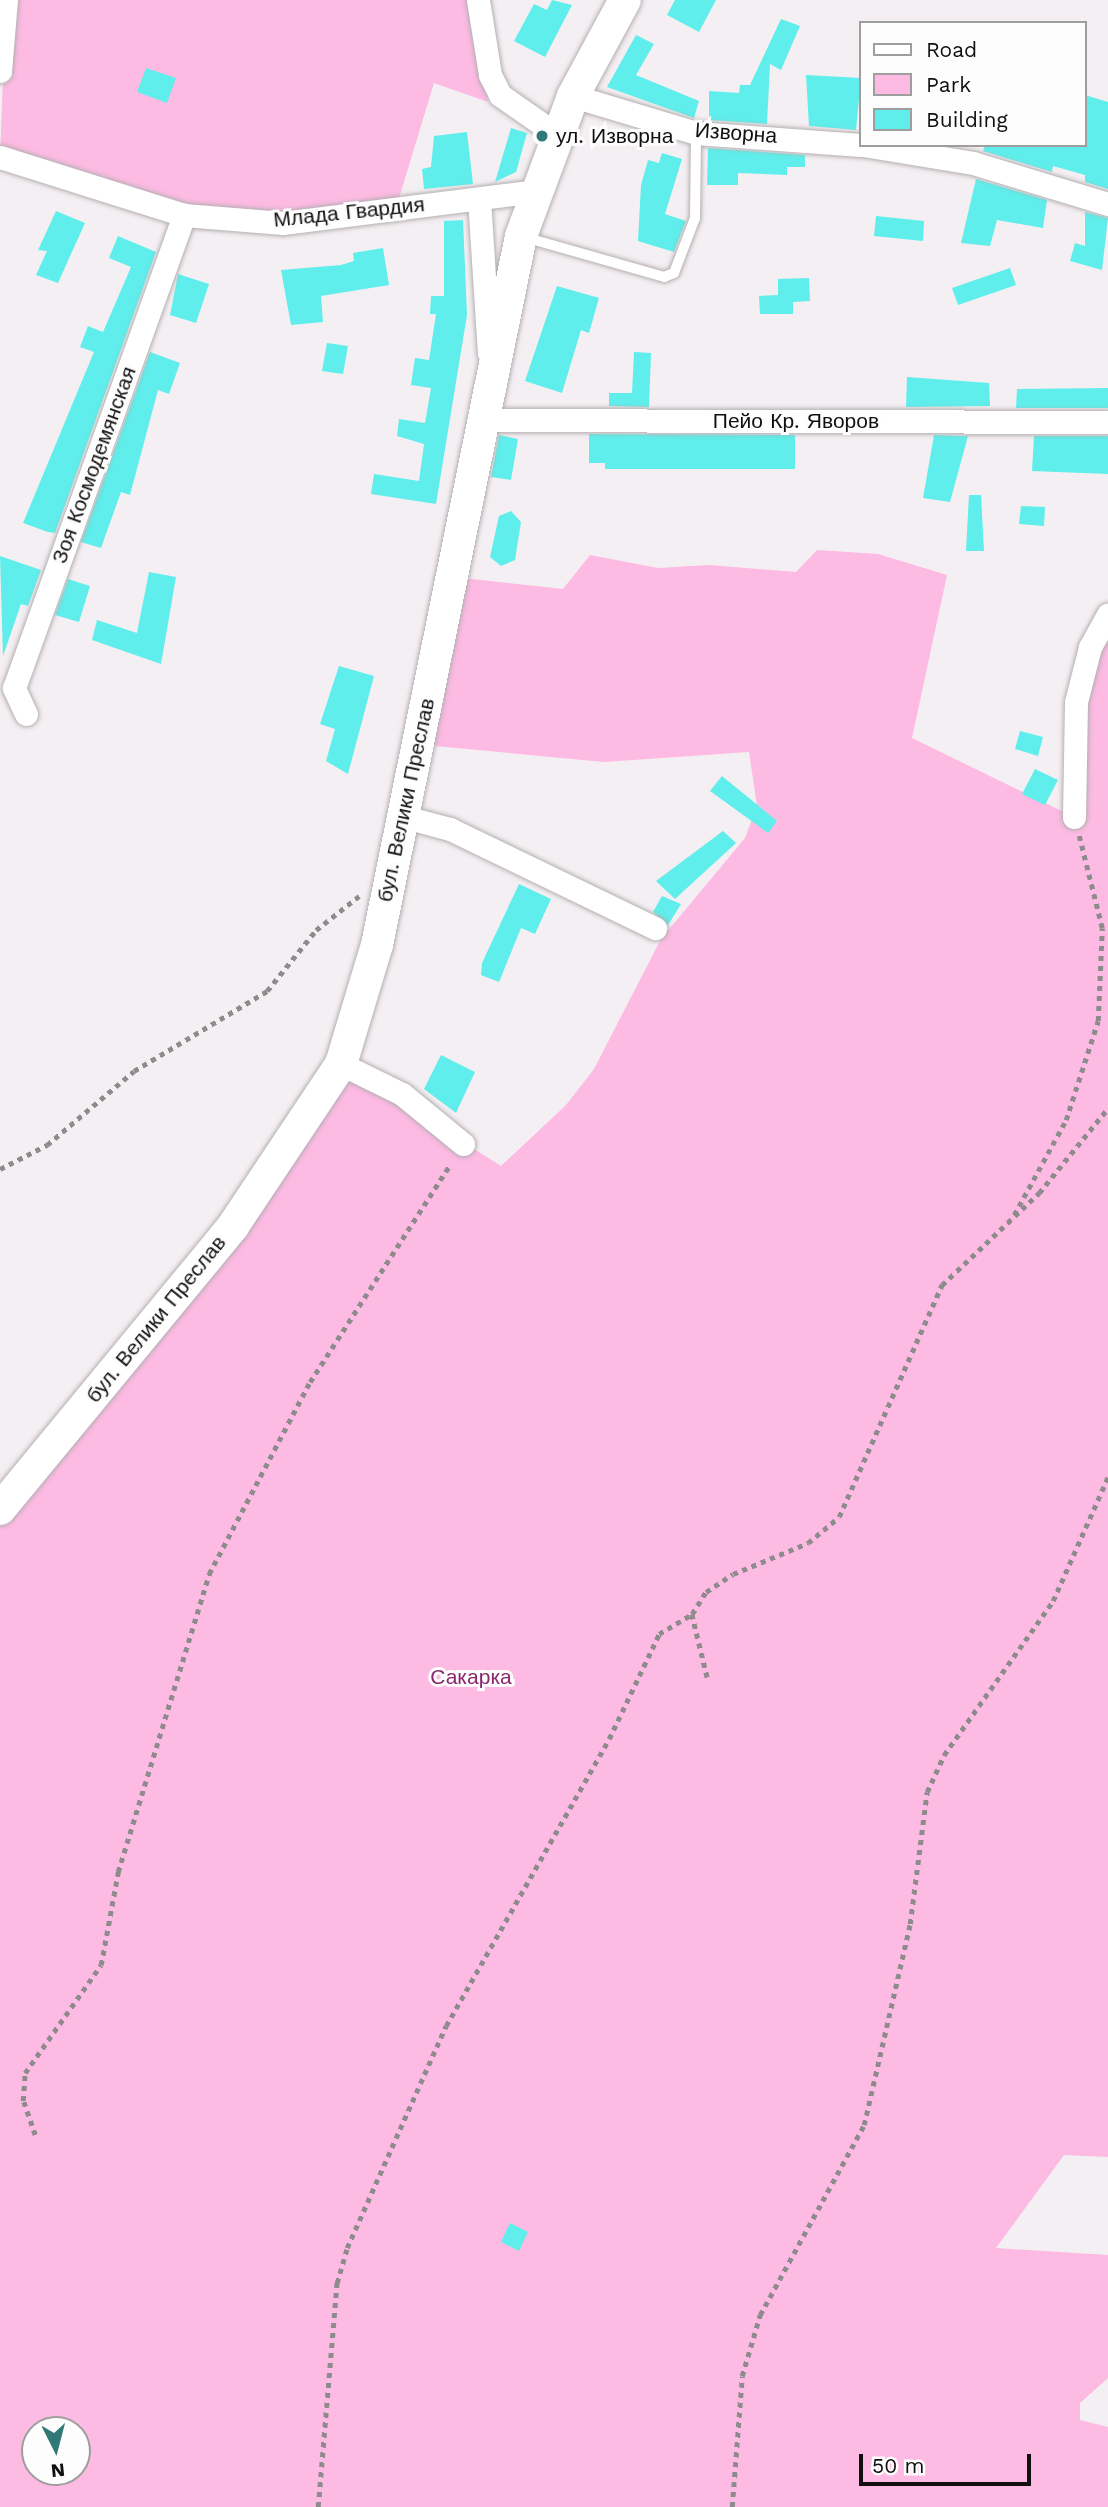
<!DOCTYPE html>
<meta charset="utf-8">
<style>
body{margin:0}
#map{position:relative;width:1108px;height:2507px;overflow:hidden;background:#f4eff2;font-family:"Work Sans",sans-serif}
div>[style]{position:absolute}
.green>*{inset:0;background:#fdbae3}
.building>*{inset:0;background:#5feeeb}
.path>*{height:4.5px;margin-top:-2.25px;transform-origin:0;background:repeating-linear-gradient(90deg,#8e8b8d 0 5px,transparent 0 10px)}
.roads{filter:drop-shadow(0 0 2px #b4afb2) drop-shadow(0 0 2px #b4afb2)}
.lane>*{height:10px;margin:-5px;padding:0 5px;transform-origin:5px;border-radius:5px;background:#fff}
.street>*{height:23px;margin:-11.5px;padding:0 11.5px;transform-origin:11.5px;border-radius:11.5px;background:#fff}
.secondary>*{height:32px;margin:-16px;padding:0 16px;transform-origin:16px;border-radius:16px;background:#fff}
.dots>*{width:19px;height:19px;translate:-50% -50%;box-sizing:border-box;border:4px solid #fefdfe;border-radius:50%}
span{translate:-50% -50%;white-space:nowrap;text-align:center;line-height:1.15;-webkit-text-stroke:6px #fefdfe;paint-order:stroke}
.street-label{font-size:21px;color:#110f10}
.poi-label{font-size:21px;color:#110f10}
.left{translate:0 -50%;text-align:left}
.park-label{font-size:21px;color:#89286d}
.legend{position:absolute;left:859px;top:21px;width:228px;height:126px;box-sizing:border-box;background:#fefdfe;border:2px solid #9f9e9f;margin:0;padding:9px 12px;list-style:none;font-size:21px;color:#110f10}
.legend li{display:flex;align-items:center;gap:14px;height:35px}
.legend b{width:35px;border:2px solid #9f9e9f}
.north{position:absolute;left:21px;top:2416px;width:70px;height:70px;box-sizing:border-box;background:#fefdfe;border:2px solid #9f9e9f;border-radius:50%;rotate:174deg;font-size:19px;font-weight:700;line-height:28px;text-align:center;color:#110f10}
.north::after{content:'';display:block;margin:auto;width:24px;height:32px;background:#307977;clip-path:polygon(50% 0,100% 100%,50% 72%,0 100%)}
.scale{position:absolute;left:859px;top:2454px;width:172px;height:32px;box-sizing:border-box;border:4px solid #110f10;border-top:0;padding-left:9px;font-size:21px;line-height:24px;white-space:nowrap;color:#110f10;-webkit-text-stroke:5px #fefdfe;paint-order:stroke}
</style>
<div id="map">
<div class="green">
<i style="clip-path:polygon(6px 0,478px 0,488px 102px,434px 83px,396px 208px,184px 215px,0 157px)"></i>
<i style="clip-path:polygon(evenodd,817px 550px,878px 554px,947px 575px,912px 738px,1074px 817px,1076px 702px,1108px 615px,1108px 2157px,1064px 2155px,996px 2248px,1108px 2255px,1108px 2378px,1080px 2403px,1080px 2420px,1108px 2427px,1108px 2507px,0 2507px,0 1509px,341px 1064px,501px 1166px,566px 1105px,594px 1069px,661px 939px,745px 838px,757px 806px,749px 752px,604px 762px,424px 745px,463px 578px,563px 589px,590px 555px,658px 568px,709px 565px,796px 572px,817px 550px,35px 2430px,77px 2430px,77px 2472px,35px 2472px,35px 2430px)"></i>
</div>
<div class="building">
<i style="clip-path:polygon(552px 0,572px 5px,545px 57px,514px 41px,534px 4px,547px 10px)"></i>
<i style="clip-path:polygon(675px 0,716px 0,699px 32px,667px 15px)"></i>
<i style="clip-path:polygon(781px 19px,800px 26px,781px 70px,770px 64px,767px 124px,709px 120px,709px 91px,739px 93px,740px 85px,750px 85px)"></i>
<i style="clip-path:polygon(636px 35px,654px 44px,636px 75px,699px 101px,694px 118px,607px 87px)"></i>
<i style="clip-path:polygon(146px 68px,176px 78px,167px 103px,137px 92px)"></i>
<i style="clip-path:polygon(806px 75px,861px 78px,856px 130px,809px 126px)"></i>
<i style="clip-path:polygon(1085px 95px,1108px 102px,1108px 189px,1085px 182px,1085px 175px,1053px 166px,1052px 172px,983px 151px,985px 145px,1085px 145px)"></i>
<i style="clip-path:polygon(511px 128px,527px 133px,516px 172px,495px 182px)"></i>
<i style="clip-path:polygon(467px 132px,473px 184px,424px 189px,422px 169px,431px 167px,434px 136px)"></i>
<i style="clip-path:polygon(708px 148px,805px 155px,805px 167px,787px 167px,787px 175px,738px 173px,738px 185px,707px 185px)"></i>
<i style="clip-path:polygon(662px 153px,682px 159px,665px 214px,686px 221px,674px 252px,638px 241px,641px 185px,648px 160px,659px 163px)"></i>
<i style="clip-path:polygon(976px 179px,1047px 200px,1043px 228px,997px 220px,990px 246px,961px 243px)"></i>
<i style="clip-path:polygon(56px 211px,85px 223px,58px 283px,36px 275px,47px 251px,38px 250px)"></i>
<i style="clip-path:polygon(1085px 212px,1108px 218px,1102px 270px,1070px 261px,1075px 243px,1085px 246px)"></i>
<i style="clip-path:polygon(876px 216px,924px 221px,923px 241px,874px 236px)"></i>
<i style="clip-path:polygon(463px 220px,467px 315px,436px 504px,371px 494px,374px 474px,419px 481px,424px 444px,397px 436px,399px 419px,425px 423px,431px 388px,411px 385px,415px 358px,429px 360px,436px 314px,430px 314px,431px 296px,444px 296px,444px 221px)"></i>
<i style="clip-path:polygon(118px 236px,156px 252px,55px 533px,48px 532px,23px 523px,94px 352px,80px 347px,88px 326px,103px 332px,131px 267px,109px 258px)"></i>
<i style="clip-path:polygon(383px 248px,389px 285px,321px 296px,323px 322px,291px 325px,281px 270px,341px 265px,354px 261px,353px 253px)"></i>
<i style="clip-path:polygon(1010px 268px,1016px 285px,958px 305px,952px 288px)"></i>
<i style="clip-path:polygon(178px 274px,209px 284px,196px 323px,170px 315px)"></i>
<i style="clip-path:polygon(809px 278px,810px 301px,793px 302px,793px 314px,760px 314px,759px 296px,778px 295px,778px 279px)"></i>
<i style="clip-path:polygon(557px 286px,599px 298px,589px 333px,581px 330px,562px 393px,525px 381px)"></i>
<i style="clip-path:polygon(327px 343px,348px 346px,343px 374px,322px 371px)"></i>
<i style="clip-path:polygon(150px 352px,180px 363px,169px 394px,158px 390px,130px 495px,121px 492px,101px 548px,81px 542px)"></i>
<i style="clip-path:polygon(634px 352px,651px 353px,649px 407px,609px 406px,609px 393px,632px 393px)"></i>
<i style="clip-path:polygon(907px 377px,989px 383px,990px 406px,906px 407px)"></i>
<i style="clip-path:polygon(1108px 388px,1108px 408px,1016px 408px,1017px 389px)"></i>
<i style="clip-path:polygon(589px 434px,795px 435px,795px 469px,605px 469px,605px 463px,589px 463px)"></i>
<i style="clip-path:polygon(499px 435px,518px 439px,511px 480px,491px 477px)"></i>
<i style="clip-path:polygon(934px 435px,968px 436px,950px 502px,923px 498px)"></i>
<i style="clip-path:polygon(1034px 436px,1108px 436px,1108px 474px,1032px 471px)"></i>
<i style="clip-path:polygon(969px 495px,981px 495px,984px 551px,966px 551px)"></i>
<i style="clip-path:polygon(1021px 506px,1045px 507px,1044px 526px,1019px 524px)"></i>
<i style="clip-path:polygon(511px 511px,521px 522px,515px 560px,501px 566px,490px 557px,499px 516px)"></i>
<i style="clip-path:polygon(0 556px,41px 570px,28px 606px,21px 604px,3px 656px)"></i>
<i style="clip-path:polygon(149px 572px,176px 577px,161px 664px,92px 640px,97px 620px,137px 633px)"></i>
<i style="clip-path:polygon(68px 579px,90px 586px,79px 622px,55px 615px)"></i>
<i style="clip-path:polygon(339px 666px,374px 676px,348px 774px,326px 761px,335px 729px,320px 724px)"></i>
<i style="clip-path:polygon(1020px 731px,1043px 737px,1038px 756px,1015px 749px)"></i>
<i style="clip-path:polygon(1035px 769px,1058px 780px,1045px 805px,1022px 794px)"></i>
<i style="clip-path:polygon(722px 776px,777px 821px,768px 833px,710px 791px)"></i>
<i style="clip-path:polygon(723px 831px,736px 843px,675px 899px,656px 881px)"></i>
<i style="clip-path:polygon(519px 884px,551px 899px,535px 934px,521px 928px,499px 982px,481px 975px,482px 963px)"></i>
<i style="clip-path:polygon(662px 896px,681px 904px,668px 925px,653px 912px)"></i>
<i style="clip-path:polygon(441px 1055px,475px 1072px,456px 1113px,424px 1089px)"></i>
<i style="clip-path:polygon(510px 2223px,528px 2232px,519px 2251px,501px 2242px)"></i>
</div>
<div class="path">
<i style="left:0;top:1169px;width:53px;rotate:-27.1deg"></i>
<i style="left:47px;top:1145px;width:114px;rotate:-40.4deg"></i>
<i style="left:134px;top:1071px;width:155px;rotate:-31deg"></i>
<i style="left:267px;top:991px;width:78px;rotate:-51.2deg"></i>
<i style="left:316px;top:930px;width:55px;rotate:-38.3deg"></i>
<i style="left:1014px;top:1215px;width:108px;rotate:-61.3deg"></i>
<i style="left:1066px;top:1120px;width:104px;rotate:-72.1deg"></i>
<i style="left:1098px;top:1021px;width:93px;rotate:-87.5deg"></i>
<i style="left:1102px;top:928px;width:95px;rotate:-104deg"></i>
<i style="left:692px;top:1614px;width:68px;rotate:76.4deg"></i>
<i style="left:35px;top:2135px;width:36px;rotate:-109deg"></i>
<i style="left:23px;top:2101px;width:28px;rotate:-86deg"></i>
<i style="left:25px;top:2073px;width:132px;rotate:-54.9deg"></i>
<i style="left:101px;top:1965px;width:95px;rotate:-79.6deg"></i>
<i style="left:118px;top:1872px;width:312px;rotate:-73deg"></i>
<i style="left:209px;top:1574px;width:217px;rotate:-62.3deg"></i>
<i style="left:310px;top:1382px;width:260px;rotate:-57.2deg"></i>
<i style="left:318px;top:2507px;width:225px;rotate:-85.2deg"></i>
<i style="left:337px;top:2283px;width:36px;rotate:-74deg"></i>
<i style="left:347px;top:2248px;width:243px;rotate:-66deg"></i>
<i style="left:446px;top:2026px;width:330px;rotate:-60.4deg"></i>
<i style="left:609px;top:1739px;width:116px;rotate:-64.5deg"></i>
<i style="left:659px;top:1634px;width:39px;rotate:-31deg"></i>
<i style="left:692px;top:1614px;width:26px;rotate:-58deg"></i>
<i style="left:706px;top:1592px;width:32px;rotate:-34deg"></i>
<i style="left:733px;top:1574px;width:81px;rotate:-22.5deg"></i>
<i style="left:808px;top:1543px;width:40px;rotate:-40deg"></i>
<i style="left:839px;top:1517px;width:254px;rotate:-66.1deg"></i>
<i style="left:942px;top:1285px;width:134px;rotate:-43.5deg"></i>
<i style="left:1039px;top:1193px;width:109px;rotate:-50.9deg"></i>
<i style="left:732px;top:2507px;width:131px;rotate:-85.6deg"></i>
<i style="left:742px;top:2376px;width:64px;rotate:-73.6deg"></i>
<i style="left:760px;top:2315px;width:217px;rotate:-61.3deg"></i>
<i style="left:864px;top:2125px;width:206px;rotate:-77.1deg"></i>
<i style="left:910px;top:1924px;width:133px;rotate:-82.7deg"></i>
<i style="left:927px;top:1792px;width:41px;rotate:-65.3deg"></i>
<i style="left:944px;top:1755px;width:189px;rotate:-54.7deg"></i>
<i style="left:1053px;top:1601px;width:136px;rotate:-66.1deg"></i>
</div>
<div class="roads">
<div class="lane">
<i style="left:524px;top:237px;width:146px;rotate:15.9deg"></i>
<i style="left:664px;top:277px;width:11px;rotate:-22deg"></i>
<i style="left:674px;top:273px;width:59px;rotate:-69.1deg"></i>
<i style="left:695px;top:218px;width:85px;rotate:-89.3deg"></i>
</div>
<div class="street">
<i style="left:478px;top:0;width:76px;rotate:80.9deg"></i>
<i style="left:490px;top:75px;width:22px;rotate:63deg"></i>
<i style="left:500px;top:95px;width:72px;rotate:34.8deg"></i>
<i style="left:0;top:71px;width:71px;rotate:-85.2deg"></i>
<i style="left:573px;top:96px;width:128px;rotate:16.7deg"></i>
<i style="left:696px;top:133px;width:165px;rotate:4.2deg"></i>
<i style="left:863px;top:145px;width:111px;rotate:9.3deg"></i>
<i style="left:973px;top:163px;width:141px;rotate:16.9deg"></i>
<i style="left:0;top:157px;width:193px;rotate:17.5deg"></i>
<i style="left:184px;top:215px;width:99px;rotate:4.6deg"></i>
<i style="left:283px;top:223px;width:257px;rotate:-7.2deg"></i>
<i style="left:479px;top:199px;width:154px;rotate:86.3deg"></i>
<i style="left:484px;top:420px;width:624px;rotate:0.18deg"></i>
<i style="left:26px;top:714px;width:29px;rotate:-115deg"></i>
<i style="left:14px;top:688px;width:503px;rotate:-70.23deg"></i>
<i style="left:401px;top:816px;width:51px;rotate:14.9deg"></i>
<i style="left:450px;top:829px;width:228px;rotate:25.8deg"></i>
<i style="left:1074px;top:817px;width:115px;rotate:-89deg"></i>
<i style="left:1076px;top:702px;width:57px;rotate:-75.7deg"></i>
<i style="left:1090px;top:647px;width:37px;rotate:-61deg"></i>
<i style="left:341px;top:1064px;width:68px;rotate:26.2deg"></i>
<i style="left:402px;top:1094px;width:79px;rotate:39.3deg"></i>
</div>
<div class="secondary">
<i style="left:0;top:1509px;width:367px;rotate:-50.5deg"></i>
<i style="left:233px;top:1226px;width:195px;rotate:-56.3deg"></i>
<i style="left:341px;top:1064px;width:124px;rotate:-73.2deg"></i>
<i style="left:377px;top:945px;width:723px;rotate:-78.52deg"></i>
<i style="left:521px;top:236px;width:149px;rotate:-69.6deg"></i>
<i style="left:573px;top:96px;width:109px;rotate:-61.6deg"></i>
</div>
</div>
<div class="dots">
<i style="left:542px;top:136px;background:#307977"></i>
</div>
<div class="street-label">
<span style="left:736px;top:133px;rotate:4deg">Изворна</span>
<span style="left:349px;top:212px;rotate:-6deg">Млада Гвардия</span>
<span style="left:796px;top:421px">Пейо Кр. Яворов</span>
<span style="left:94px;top:465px;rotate:-70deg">Зоя Космодемянская</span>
<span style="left:406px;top:800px;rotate:-78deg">бул. Велики Преслав</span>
<span style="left:156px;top:1319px;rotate:-51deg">бул. Велики Преслав</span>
</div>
<div class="poi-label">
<span class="left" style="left:556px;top:136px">ул. Изворна</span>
</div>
<div class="park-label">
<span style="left:471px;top:1677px">Сакарка</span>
</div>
<ul class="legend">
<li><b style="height:9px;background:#fff"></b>Road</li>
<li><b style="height:19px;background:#fdbae3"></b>Park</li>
<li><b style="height:19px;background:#5feeeb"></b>Building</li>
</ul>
<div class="north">N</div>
<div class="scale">50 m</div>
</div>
